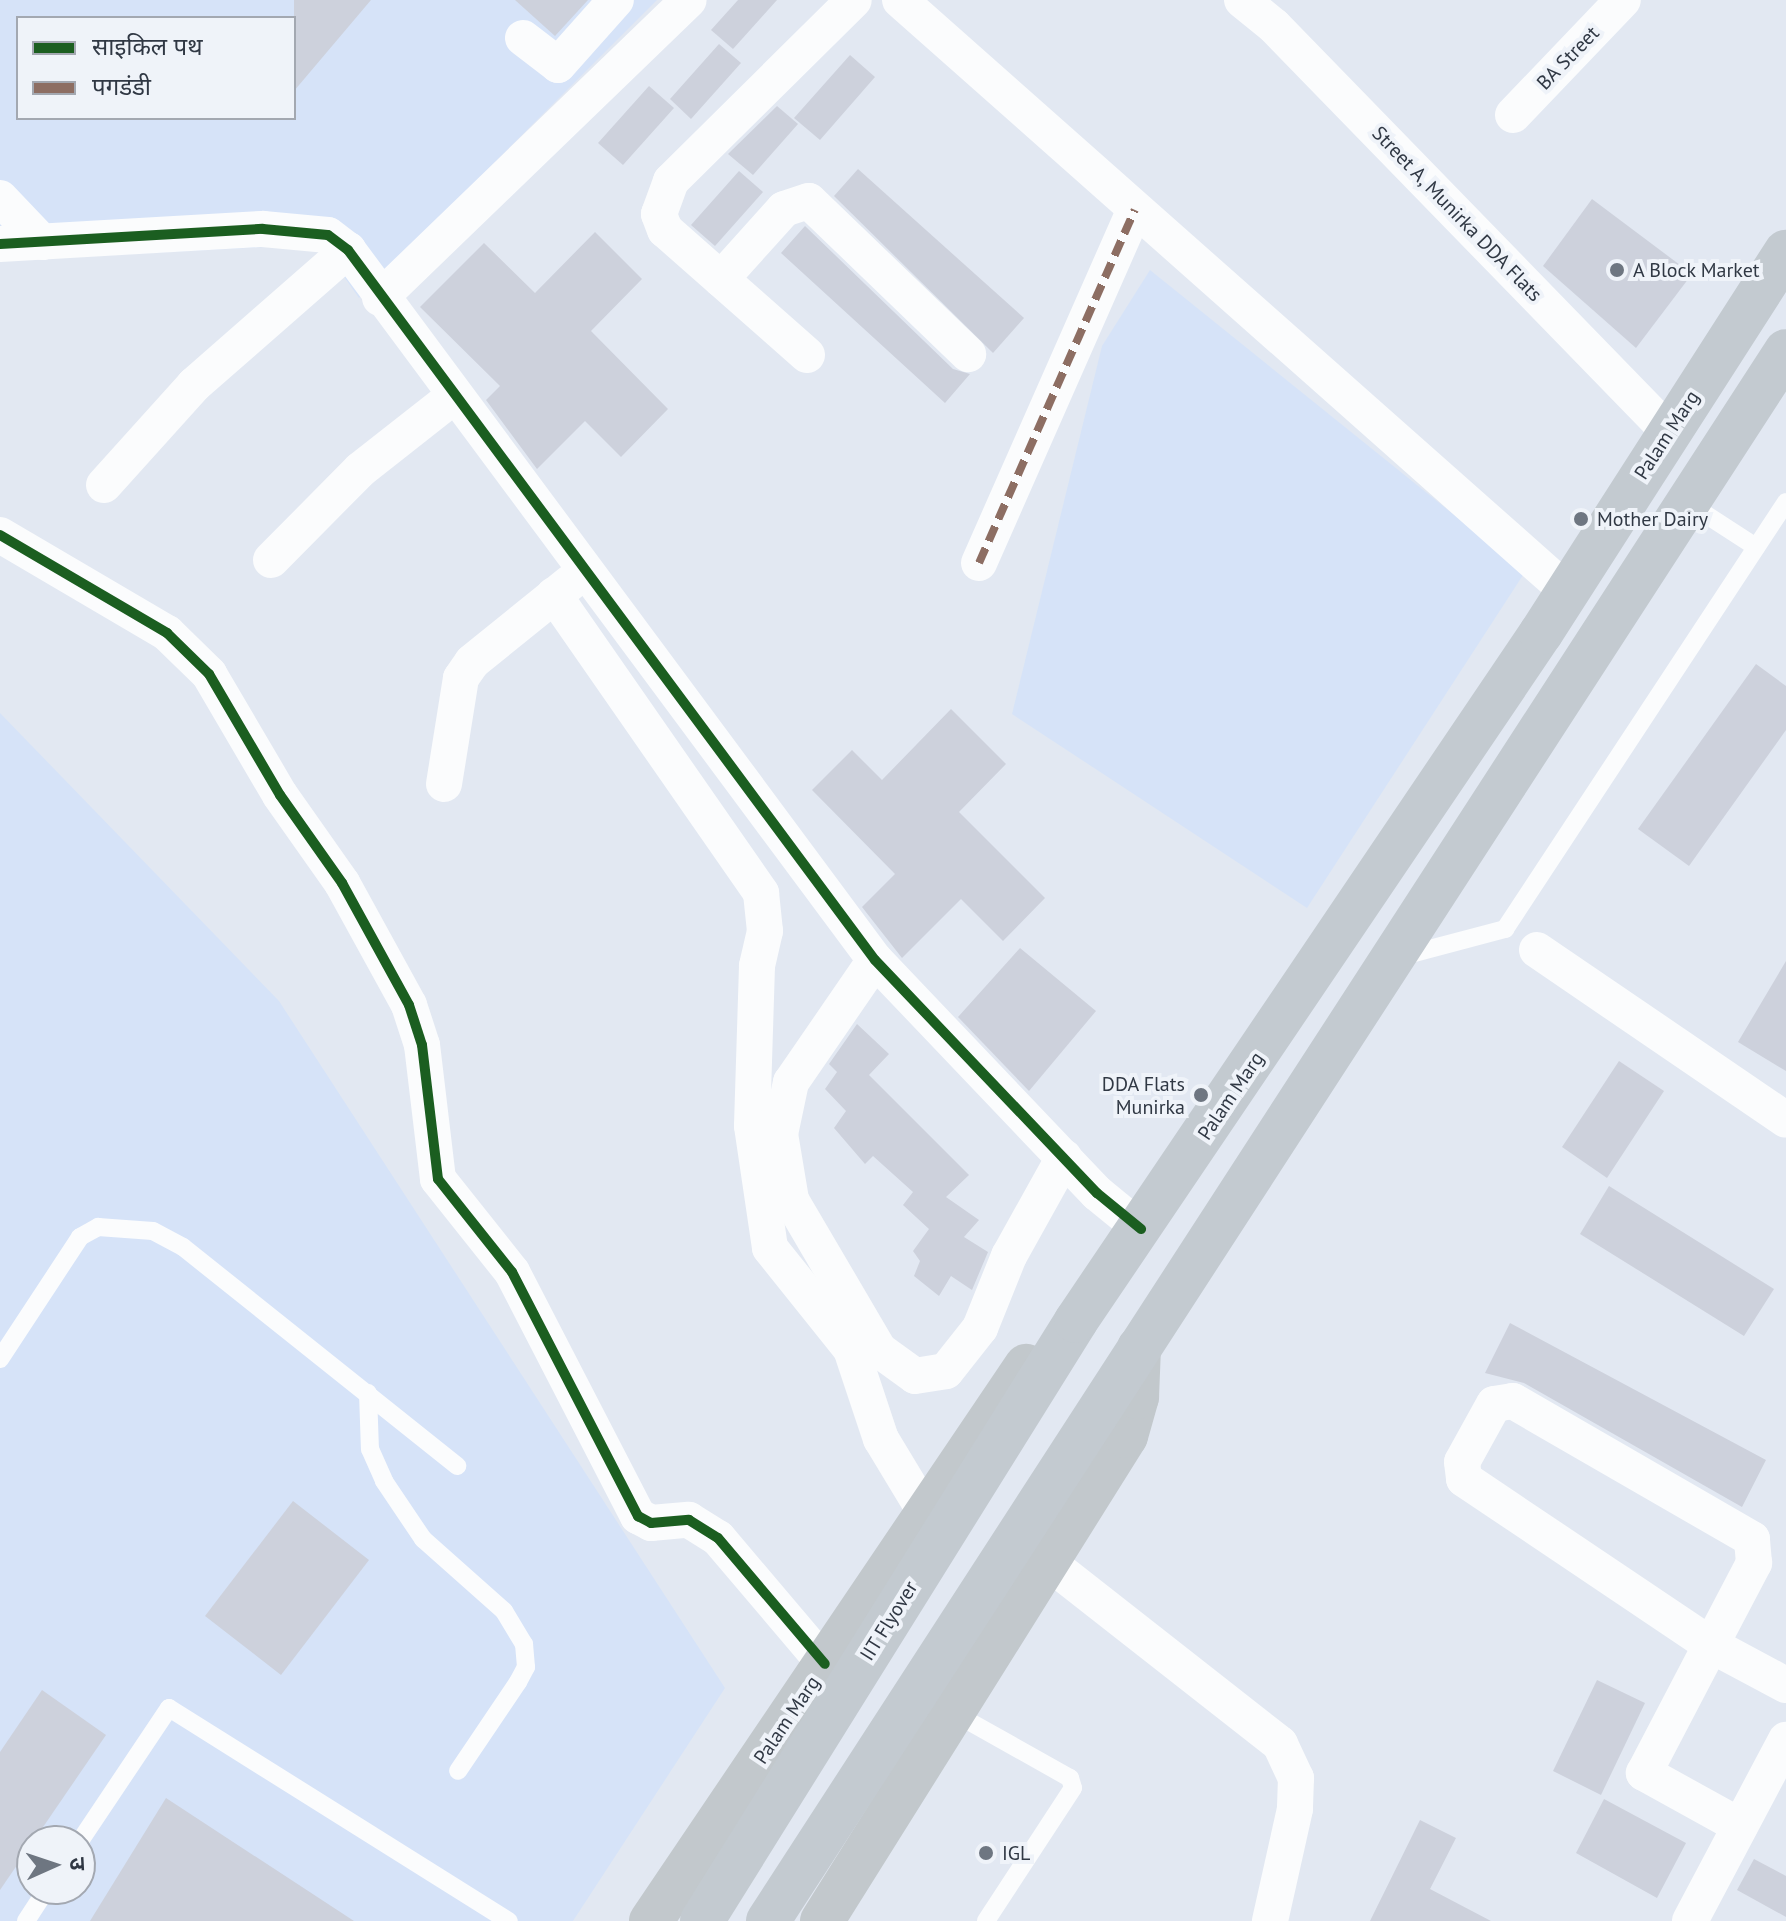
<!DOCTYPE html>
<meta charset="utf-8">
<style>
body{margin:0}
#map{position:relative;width:1786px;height:1921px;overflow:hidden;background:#e2e8f2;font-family:"PT Sans","Noto Sans Devanagari",sans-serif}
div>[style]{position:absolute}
.built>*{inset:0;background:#d6e3f8}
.building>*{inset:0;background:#cdd1dc}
.lane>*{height:18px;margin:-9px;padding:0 9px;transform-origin:9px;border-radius:9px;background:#fbfcfd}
.street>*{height:36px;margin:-18px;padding:0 18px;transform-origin:18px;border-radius:18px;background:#fbfcfd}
.secondary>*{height:44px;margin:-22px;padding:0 22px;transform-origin:22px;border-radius:22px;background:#c2c8cc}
.primary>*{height:44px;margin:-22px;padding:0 22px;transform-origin:22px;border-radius:22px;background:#c3cad0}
.quiet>*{height:8px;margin-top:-4px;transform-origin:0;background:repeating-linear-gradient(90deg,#8d6e63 0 16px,transparent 0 24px)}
.cycleway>*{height:10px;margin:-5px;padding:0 5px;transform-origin:5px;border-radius:5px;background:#1b5e20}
.dots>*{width:22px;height:22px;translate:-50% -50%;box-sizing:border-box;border:4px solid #eff3f9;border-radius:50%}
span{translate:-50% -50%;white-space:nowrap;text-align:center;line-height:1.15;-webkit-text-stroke:8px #eff3f9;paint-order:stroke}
.street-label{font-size:20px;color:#303844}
.poi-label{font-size:20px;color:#303844}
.left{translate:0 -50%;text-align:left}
.right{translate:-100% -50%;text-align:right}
.legend{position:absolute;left:16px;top:16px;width:280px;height:104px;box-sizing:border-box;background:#eff3f9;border:2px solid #a3a8b1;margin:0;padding:10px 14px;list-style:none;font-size:24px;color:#303844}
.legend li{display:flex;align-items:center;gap:16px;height:40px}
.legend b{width:40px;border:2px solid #a3a8b1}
.north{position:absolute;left:16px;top:1825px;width:80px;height:80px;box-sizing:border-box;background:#eff3f9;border:2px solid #a3a8b1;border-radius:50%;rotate:87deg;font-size:22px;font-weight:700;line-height:32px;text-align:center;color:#303844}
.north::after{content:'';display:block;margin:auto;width:28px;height:36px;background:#6e7681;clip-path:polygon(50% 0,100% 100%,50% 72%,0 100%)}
</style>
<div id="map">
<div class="built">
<i style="clip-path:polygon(evenodd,0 0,657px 0,359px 298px,321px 244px,0 261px,0 0,18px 18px,294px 18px,294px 118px,18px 118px,18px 18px)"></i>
<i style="clip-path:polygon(1150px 270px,1525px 572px,1307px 908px,1012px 714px,1102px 346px)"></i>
<i style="clip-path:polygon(evenodd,0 713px,279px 1001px,725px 1688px,573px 1921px,0 1921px,0 713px,32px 1841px,80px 1841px,80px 1889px,32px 1889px,32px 1841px)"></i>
</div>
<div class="building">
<i style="clip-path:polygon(294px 0,371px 0,294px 91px)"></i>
<i style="clip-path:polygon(515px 0,588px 0,555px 36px)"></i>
<i style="clip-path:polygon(738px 0,777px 0,733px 49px,711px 30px)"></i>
<i style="clip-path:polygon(719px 44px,741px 63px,691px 119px,670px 99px)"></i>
<i style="clip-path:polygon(850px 55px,875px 77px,820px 140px,794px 118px)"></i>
<i style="clip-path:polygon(649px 86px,674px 108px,623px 165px,598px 143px)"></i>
<i style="clip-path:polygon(777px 106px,798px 124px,753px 175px,728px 154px)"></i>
<i style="clip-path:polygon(858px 169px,1024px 318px,993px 353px,834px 196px)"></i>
<i style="clip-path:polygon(739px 171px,763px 192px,715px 246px,691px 225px)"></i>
<i style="clip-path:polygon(1592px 199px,1692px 274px,1636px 348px,1543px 266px)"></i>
<i style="clip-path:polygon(805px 226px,953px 369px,970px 374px,945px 403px,781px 253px)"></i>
<i style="clip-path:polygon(595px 232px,642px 279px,591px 331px,668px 409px,621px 457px,585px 421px,537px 469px,486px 400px,500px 386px,420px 307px,484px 243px,535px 293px)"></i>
<i style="clip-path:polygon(1756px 664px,1786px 686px,1786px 730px,1689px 866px,1638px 829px)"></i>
<i style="clip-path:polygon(951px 709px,1006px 764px,959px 812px,1045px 898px,1003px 941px,961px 899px,902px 958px,862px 907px,895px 874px,812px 790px,852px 750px,882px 780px)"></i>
<i style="clip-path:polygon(1020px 948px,1096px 1011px,1029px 1091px,958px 1017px)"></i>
<i style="clip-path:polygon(1786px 961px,1786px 1071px,1738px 1042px)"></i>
<i style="clip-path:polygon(857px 1024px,889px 1054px,869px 1075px,969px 1175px,946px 1197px,979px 1220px,964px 1237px,988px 1252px,972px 1290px,951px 1276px,939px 1296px,914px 1276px,920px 1261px,913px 1251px,929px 1229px,903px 1205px,913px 1192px,873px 1156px,865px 1164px,834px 1128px,846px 1111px,825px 1089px,837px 1072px,829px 1064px)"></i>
<i style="clip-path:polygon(1619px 1061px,1664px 1091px,1607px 1178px,1562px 1147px)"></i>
<i style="clip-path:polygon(1609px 1186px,1774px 1289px,1744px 1336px,1580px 1234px)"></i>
<i style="clip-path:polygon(1510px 1323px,1766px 1460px,1742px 1507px,1524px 1383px,1485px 1373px)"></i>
<i style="clip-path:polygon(293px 1501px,369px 1560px,281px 1675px,205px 1616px)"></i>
<i style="clip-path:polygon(1597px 1680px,1645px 1703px,1601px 1795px,1553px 1771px)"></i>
<i style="clip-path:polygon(42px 1690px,106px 1735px,0 1890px,0 1752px)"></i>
<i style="clip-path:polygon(166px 1798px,354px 1921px,90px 1921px)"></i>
<i style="clip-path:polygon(1604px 1799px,1686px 1843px,1657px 1898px,1576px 1853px)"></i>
<i style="clip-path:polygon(1420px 1820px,1456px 1838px,1430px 1889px,1491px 1921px,1370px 1921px)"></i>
<i style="clip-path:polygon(1754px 1859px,1786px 1876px,1786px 1917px,1737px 1890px)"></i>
</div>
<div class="lane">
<i style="left:1688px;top:503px;width:81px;rotate:32.9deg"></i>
<i style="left:1403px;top:956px;width:106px;rotate:-14.8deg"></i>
<i style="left:1505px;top:929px;width:511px;rotate:-56.65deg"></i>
<i style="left:0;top:1359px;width:146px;rotate:-56.7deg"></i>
<i style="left:80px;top:1237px;width:21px;rotate:-29deg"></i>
<i style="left:98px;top:1227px;width:55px;rotate:4.2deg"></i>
<i style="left:153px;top:1231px;width:34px;rotate:28deg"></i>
<i style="left:183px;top:1247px;width:351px;rotate:38.6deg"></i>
<i style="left:368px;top:1393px;width:56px;rotate:88deg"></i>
<i style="left:370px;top:1449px;width:35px;rotate:66deg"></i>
<i style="left:384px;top:1481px;width:70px;rotate:56.1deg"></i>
<i style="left:423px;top:1539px;width:108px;rotate:41.6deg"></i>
<i style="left:504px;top:1611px;width:39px;rotate:59deg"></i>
<i style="left:524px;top:1644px;width:23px;rotate:85deg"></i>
<i style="left:526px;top:1667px;width:17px;rotate:118deg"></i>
<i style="left:518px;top:1682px;width:107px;rotate:124deg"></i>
<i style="left:954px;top:1713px;width:133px;rotate:29.3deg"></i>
<i style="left:1070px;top:1778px;width:10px;rotate:73deg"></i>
<i style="left:1073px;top:1788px;width:159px;rotate:123.2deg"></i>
<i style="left:80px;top:1841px;width:160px;rotate:-56.2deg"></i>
<i style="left:169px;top:1708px;width:401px;rotate:32.1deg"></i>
<i style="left:26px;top:1921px;width:38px;rotate:-57deg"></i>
</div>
<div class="street">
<i style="left:900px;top:0;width:891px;rotate:41.54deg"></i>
<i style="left:1242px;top:0;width:41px;rotate:39.1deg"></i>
<i style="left:1274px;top:26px;width:566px;rotate:45.79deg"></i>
<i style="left:523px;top:38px;width:44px;rotate:37.6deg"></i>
<i style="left:558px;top:65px;width:87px;rotate:-48.3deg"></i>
<i style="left:1513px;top:115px;width:159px;rotate:-46.3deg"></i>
<i style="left:0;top:198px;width:61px;rotate:46.3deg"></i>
<i style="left:0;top:244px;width:263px;rotate:-3.3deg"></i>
<i style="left:263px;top:229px;width:65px;rotate:5.3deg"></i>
<i style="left:328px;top:235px;width:25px;rotate:37deg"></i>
<i style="left:348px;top:250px;width:884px;rotate:53.42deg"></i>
<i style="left:875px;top:960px;width:322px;rotate:46.4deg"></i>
<i style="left:1097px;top:1193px;width:57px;rotate:39.3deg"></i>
<i style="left:721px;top:279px;width:94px;rotate:-48deg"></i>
<i style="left:784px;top:209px;width:26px;rotate:-18deg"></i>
<i style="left:809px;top:201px;width:221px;rotate:43.9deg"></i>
<i style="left:380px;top:298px;width:429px;rotate:-44deg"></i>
<i style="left:807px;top:355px;width:189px;rotate:-138.6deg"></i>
<i style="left:665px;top:230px;width:17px;rotate:-111deg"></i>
<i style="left:659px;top:214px;width:35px;rotate:-70deg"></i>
<i style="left:671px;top:181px;width:257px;rotate:-44.7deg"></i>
<i style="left:104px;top:485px;width:135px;rotate:-48deg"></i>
<i style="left:194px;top:385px;width:205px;rotate:-41.2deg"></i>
<i style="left:0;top:535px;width:194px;rotate:30.4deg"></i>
<i style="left:167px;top:633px;width:59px;rotate:44.3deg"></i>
<i style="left:209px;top:674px;width:140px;rotate:59.6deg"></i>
<i style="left:280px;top:795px;width:108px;rotate:54.8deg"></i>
<i style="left:342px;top:883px;width:139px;rotate:61.2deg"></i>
<i style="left:409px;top:1005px;width:42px;rotate:72deg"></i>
<i style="left:422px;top:1045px;width:135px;rotate:83.2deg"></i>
<i style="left:438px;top:1179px;width:119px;rotate:51.5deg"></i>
<i style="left:512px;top:1272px;width:275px;rotate:62.7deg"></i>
<i style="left:638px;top:1516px;width:15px;rotate:28deg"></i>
<i style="left:651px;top:1523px;width:38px;rotate:-5deg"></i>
<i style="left:689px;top:1520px;width:34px;rotate:32deg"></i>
<i style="left:718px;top:1538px;width:165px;rotate:49.7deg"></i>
<i style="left:271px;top:560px;width:127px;rotate:-45.3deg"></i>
<i style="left:360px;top:470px;width:120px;rotate:-38.2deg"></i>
<i style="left:979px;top:563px;width:386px;rotate:-66.2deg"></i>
<i style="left:554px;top:595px;width:363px;rotate:55.2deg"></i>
<i style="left:761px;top:893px;width:38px;rotate:84deg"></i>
<i style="left:765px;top:931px;width:36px;rotate:103deg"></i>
<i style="left:757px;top:966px;width:160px;rotate:91.8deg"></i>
<i style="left:752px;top:1126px;width:123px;rotate:81.6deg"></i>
<i style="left:770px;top:1248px;width:129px;rotate:51.3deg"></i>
<i style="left:851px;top:1349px;width:95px;rotate:71.6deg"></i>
<i style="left:881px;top:1439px;width:85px;rotate:58.9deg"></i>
<i style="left:444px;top:784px;width:107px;rotate:-80.9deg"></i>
<i style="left:461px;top:678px;width:19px;rotate:-55deg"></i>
<i style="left:472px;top:662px;width:127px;rotate:-38.9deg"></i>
<i style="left:1537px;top:950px;width:301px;rotate:34.3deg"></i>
<i style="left:875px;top:960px;width:148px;rotate:124.5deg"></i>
<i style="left:791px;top:1082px;width:53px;rotate:101.9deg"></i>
<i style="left:780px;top:1134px;width:67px;rotate:80.5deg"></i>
<i style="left:791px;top:1200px;width:174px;rotate:59.6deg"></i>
<i style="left:879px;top:1350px;width:44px;rotate:35.8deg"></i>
<i style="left:915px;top:1376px;width:31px;rotate:-9deg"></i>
<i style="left:946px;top:1371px;width:55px;rotate:-51.7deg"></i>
<i style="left:980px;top:1328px;width:78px;rotate:-68.1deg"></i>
<i style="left:1009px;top:1256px;width:113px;rotate:-60.9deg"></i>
<i style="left:1048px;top:1562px;width:295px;rotate:38.1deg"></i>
<i style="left:1280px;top:1744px;width:38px;rotate:65deg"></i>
<i style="left:1296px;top:1778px;width:31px;rotate:92deg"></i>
<i style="left:1295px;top:1809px;width:115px;rotate:102.6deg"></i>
<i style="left:1740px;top:1826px;width:110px;rotate:-151.1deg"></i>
<i style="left:1644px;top:1773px;width:144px;rotate:-62.4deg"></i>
<i style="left:1711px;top:1645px;width:93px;rotate:-62.3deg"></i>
<i style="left:1754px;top:1563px;width:24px;rotate:-95deg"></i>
<i style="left:1752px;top:1539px;width:276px;rotate:-150deg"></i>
<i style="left:1513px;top:1401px;width:19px;rotate:171deg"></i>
<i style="left:1494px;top:1404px;width:66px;rotate:118.9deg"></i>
<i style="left:1462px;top:1462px;width:17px;rotate:83deg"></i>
<i style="left:1464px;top:1479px;width:298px;rotate:33.9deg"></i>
<i style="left:1711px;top:1645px;width:85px;rotate:28.1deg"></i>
<i style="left:1690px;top:1921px;width:205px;rotate:-62.1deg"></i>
</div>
<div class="secondary">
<i style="left:651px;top:1921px;width:670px;rotate:-55.95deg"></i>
<i style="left:822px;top:1921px;width:572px;rotate:-57.92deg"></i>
<i style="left:1126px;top:1436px;width:41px;rotate:-74.2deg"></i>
<i style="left:1137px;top:1397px;width:49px;rotate:-87.7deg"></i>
</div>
<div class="primary">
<i style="left:702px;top:1921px;width:707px;rotate:-58.06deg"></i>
<i style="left:1076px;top:1321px;width:830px;rotate:-55.95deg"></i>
<i style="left:1541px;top:633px;width:453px;rotate:-57.3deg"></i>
<i style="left:768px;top:1921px;width:1871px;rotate:-57.04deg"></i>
</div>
<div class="quiet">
<i style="left:979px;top:563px;width:386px;rotate:-66.2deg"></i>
</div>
<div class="cycleway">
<i style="left:0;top:244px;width:263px;rotate:-3.3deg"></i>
<i style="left:263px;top:229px;width:65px;rotate:5.3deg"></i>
<i style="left:328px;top:235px;width:25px;rotate:37deg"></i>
<i style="left:348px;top:250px;width:884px;rotate:53.42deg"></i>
<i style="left:875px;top:960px;width:322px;rotate:46.4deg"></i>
<i style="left:1097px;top:1193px;width:57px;rotate:39.3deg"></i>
<i style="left:0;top:535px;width:194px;rotate:30.4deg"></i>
<i style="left:167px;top:633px;width:59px;rotate:44.3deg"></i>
<i style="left:209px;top:674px;width:140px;rotate:59.6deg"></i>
<i style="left:280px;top:795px;width:108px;rotate:54.8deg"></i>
<i style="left:342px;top:883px;width:139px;rotate:61.2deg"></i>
<i style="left:409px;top:1005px;width:42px;rotate:72deg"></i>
<i style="left:422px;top:1045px;width:135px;rotate:83.2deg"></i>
<i style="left:438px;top:1179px;width:119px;rotate:51.5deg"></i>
<i style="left:512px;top:1272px;width:275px;rotate:62.7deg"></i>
<i style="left:638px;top:1516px;width:15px;rotate:28deg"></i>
<i style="left:651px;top:1523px;width:38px;rotate:-5deg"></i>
<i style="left:689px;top:1520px;width:34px;rotate:32deg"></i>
<i style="left:718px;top:1538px;width:165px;rotate:49.7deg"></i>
</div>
<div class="dots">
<i style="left:1617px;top:270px;background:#6e7681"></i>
<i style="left:1581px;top:519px;background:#6e7681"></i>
<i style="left:1201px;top:1095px;background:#6e7681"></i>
<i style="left:986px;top:1853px;background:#6e7681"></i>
</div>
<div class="street-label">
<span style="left:1568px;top:58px;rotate:-46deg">BA Street</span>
<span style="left:1457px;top:214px;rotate:46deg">Street A, Munirka DDA Flats</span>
<span style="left:1667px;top:435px;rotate:-57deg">Palam Marg</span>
<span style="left:1231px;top:1096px;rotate:-56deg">Palam Marg</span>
<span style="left:889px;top:1621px;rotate:-58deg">IIT Flyover</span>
<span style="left:787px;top:1720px;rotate:-56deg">Palam Marg</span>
</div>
<div class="poi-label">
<span class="left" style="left:1633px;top:270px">A Block Market</span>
<span class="left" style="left:1597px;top:519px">Mother Dairy</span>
<span class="right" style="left:1185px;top:1096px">DDA Flats<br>Munirka</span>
<span class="left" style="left:1002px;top:1853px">IGL</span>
</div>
<ul class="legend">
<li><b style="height:10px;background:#1b5e20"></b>साइकिल पथ</li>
<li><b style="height:10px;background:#8d6e63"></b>पगडंडी</li>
</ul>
<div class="north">उ</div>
</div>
